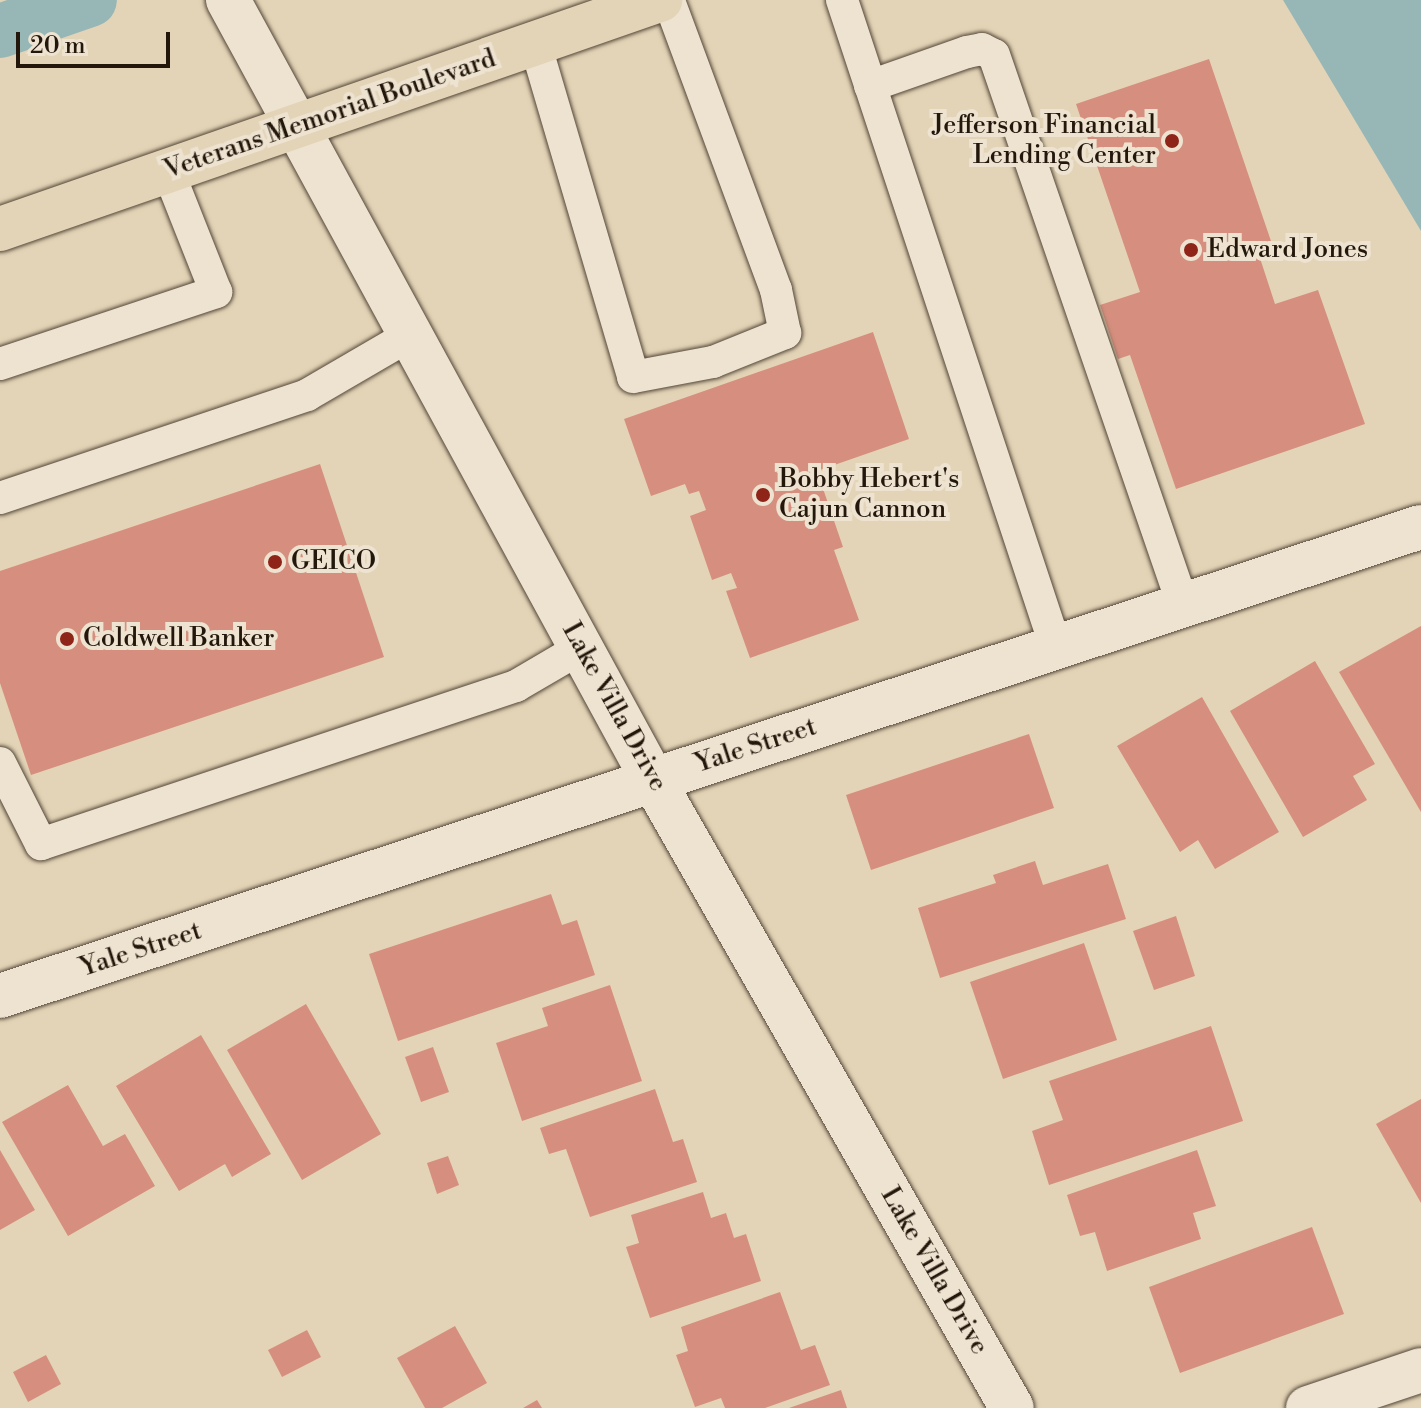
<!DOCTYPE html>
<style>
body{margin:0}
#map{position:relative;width:1421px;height:1408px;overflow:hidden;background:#e3d4b7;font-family:"Libre Bodoni",serif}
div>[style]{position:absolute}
.water>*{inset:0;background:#97b7b6}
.canal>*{height:54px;margin:-27px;padding:0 27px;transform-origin:27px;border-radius:27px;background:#97b7b6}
.building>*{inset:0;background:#d68f7e}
.roads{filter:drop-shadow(0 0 2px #534637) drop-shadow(0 0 2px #534637)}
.service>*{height:32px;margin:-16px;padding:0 16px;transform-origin:16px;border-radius:16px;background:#ede3d0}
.minor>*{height:44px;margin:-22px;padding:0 22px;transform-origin:22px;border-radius:22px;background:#ede3d0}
.primary>*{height:44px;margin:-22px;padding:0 22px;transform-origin:22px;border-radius:22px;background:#e3d4b7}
.dots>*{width:22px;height:22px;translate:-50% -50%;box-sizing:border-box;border:4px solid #ede3d0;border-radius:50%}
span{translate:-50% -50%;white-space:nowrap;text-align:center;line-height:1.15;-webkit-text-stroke:8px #ede3d0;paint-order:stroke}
.street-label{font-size:26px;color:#23170c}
.poi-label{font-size:26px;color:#23170c}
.right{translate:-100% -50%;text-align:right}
.left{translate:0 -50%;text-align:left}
.scale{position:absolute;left:16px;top:32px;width:154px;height:36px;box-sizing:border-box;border:4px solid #23170c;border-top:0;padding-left:10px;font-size:24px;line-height:28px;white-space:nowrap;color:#23170c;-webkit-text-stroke:6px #ede3d0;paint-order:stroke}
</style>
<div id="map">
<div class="water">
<i style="clip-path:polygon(1283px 0,1421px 0,1421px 231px)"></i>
</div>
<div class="canal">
<i style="left:0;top:31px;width:95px;rotate:-19deg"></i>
</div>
<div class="building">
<i style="clip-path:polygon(1209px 59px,1272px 244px,1257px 249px,1275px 304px,1318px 290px,1365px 424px,1176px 489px,1130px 355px,1118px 359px,1100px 305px,1140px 292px,1076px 104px)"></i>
<i style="clip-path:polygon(873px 332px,909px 439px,817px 471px,843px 547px,834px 550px,859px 620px,750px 658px,726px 591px,737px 588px,731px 573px,712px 580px,690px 516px,706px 510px,699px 491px,689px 494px,685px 484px,651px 496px,624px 419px)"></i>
<i style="clip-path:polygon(320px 464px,384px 657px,31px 775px,0 683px,0 571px)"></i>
<i style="clip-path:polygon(1421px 626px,1421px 812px,1339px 672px)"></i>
<i style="clip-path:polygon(1315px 661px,1375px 764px,1353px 776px,1367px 800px,1303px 837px,1230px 711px)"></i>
<i style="clip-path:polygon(1202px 697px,1279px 832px,1215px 869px,1198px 840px,1180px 852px,1117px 746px)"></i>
<i style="clip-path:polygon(1029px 734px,1054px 808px,871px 870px,846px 795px)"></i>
<i style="clip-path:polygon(1035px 861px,1043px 885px,1108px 864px,1126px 919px,940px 978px,918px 908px,996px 883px,993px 875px)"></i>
<i style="clip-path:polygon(551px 894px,562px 925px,577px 920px,595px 975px,398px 1041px,369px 954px)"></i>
<i style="clip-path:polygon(1176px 916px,1195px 976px,1154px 990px,1133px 931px)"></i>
<i style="clip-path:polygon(1084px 943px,1117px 1040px,1003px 1079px,970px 982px)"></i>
<i style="clip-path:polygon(610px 985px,642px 1081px,522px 1121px,496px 1043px,548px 1026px,542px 1008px)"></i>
<i style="clip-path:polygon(306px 1004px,381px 1134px,302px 1180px,227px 1050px)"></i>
<i style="clip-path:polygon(1211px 1026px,1243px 1121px,1049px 1185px,1032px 1131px,1063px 1120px,1049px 1081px)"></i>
<i style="clip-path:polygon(201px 1035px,271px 1154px,232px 1177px,225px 1164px,179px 1191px,116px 1086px)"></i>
<i style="clip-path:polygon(433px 1047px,449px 1092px,421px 1102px,405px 1057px)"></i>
<i style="clip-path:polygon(68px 1085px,103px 1146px,125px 1134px,155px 1186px,68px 1236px,2px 1122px)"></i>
<i style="clip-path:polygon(655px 1089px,673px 1142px,683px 1139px,697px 1182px,590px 1217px,566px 1149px,549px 1154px,540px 1128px)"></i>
<i style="clip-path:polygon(1421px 1099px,1421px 1203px,1376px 1124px)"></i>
<i style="clip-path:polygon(0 1150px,35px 1210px,0 1230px)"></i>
<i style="clip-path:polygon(1197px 1150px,1216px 1206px,1193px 1213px,1201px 1239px,1107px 1271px,1095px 1232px,1080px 1236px,1067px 1195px)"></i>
<i style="clip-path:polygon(448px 1156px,459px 1185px,437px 1194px,427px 1163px)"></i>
<i style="clip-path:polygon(703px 1192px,711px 1218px,726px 1213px,734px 1238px,746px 1234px,761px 1281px,650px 1318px,626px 1247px,639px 1243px,631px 1215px)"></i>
<i style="clip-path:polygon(1312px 1227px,1344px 1314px,1180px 1373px,1149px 1287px)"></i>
<i style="clip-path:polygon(780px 1292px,801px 1350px,815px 1345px,830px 1385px,765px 1408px,725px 1408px,721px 1398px,695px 1407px,676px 1355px,688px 1351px,681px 1327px)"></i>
<i style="clip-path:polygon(455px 1326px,487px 1383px,442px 1408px,425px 1408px,397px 1358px)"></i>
<i style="clip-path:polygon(307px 1330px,321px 1357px,282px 1377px,268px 1350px)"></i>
<i style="clip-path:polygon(46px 1355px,61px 1384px,28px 1402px,13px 1372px)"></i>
<i style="clip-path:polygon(841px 1390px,847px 1408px,789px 1408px)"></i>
<i style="clip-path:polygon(537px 1400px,542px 1408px,523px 1408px)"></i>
</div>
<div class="roads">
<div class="service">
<i style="left:842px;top:0;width:682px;rotate:71.72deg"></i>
<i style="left:535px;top:43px;width:348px;rotate:73.6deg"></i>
<i style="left:633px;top:377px;width:81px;rotate:-10.6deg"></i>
<i style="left:713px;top:362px;width:78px;rotate:-21.9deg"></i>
<i style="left:785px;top:333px;width:44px;rotate:-101.8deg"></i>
<i style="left:776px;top:290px;width:309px;rotate:-110.3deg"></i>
<i style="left:870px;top:86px;width:103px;rotate:-19.3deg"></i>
<i style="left:967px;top:52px;width:15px;rotate:-11deg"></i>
<i style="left:982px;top:49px;width:13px;rotate:27deg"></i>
<i style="left:994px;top:55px;width:582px;rotate:71.04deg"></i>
<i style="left:0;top:364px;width:228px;rotate:-18.4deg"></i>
<i style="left:216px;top:292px;width:130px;rotate:-111.6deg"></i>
<i style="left:0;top:498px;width:324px;rotate:-18.5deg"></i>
<i style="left:307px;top:395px;width:121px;rotate:-30.2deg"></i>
<i style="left:0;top:763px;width:91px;rotate:63.2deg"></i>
<i style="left:41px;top:844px;width:501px;rotate:-18.4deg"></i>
<i style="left:516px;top:686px;width:75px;rotate:-30.3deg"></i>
</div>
<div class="minor">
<i style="left:228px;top:0;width:888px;rotate:61.42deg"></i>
<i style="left:653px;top:780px;width:723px;rotate:60.25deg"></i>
<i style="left:0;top:996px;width:1496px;rotate:-18.27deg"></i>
<i style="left:1308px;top:1408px;width:119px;rotate:-18.6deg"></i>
</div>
<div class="primary">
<i style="left:0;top:229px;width:699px;rotate:-19.14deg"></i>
</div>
</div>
<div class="dots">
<i style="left:1172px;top:141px;background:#8f2418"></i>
<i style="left:1191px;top:250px;background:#8f2418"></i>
<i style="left:763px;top:495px;background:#8f2418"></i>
<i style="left:275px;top:562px;background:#8f2418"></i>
<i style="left:67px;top:639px;background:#8f2418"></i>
</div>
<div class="street-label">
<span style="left:330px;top:115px;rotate:-19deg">Veterans Memorial Boulevard</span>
<span style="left:614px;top:707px;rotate:61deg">Lake Villa Drive</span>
<span style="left:756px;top:746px;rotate:-18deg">Yale Street</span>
<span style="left:141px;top:950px;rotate:-18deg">Yale Street</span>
<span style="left:934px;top:1271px;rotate:60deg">Lake Villa Drive</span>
</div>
<div class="poi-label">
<span class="right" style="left:1156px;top:141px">Jefferson Financial<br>Lending Center</span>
<span class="left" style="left:1207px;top:250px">Edward Jones</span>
<span class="left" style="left:779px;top:495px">Bobby Hebert's<br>Cajun Cannon</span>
<span class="left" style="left:291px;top:562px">GEICO</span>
<span class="left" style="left:83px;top:639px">Coldwell Banker</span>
</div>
<div class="scale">20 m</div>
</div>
